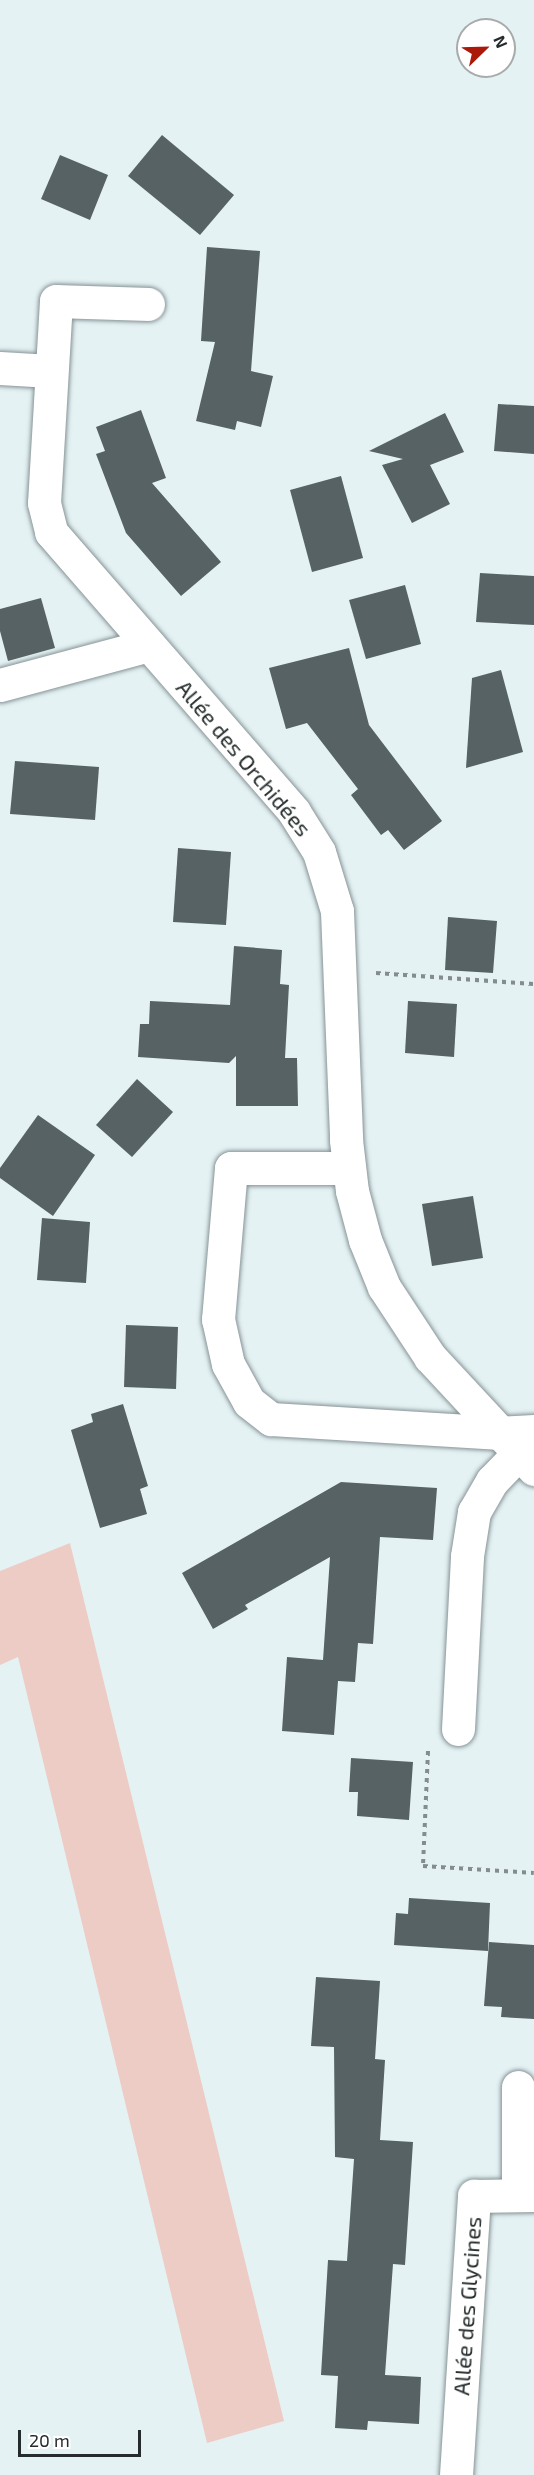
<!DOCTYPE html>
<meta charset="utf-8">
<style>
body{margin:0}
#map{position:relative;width:534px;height:2475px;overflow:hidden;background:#e4f2f4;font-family:"Exo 2",sans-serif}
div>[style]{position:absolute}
.green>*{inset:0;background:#eeccc6}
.building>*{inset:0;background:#566264}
.path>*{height:4px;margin-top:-2px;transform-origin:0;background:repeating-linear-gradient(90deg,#838d8f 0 4.5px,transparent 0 9px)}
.roads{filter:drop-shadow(0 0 2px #879396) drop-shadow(0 0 2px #879396)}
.minor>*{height:33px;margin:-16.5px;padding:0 16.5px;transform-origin:16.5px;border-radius:16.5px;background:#fff}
span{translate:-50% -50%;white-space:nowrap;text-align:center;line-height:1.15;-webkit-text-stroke:6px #fff;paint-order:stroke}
.street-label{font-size:22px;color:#262c2d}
.north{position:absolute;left:456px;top:18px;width:60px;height:60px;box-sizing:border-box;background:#fff;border:2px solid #a8abab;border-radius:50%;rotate:67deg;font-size:16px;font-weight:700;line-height:24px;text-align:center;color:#262c2d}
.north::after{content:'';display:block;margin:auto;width:21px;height:27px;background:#aa190a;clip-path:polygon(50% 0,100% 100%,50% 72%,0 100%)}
.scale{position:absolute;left:18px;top:2430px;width:123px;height:27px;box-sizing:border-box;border:3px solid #262c2d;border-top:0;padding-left:8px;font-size:18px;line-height:21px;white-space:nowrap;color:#262c2d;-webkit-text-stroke:4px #fff;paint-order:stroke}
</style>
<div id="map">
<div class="green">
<i style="clip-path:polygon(70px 1543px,284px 2421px,207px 2443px,18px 1657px,0 1665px,0 1571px)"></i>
</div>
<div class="building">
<i style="clip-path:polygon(162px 135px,234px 195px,200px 235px,128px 176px)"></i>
<i style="clip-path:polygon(60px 155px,108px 175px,90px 220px,41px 199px)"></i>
<i style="clip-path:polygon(207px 247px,260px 251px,251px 371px,273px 376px,261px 427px,237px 421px,235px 430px,196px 421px,215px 342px,201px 341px)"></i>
<i style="clip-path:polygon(498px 404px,534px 406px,534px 454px,494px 451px)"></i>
<i style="clip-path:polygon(141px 410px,166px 478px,152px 483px,221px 562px,181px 596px,126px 533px,96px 454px,105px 451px,96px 427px)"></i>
<i style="clip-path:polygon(445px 413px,464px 452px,430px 465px,450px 504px,412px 523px,382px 465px,403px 459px,369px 451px)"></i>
<i style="clip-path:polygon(341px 476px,363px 558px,312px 572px,290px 490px)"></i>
<i style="clip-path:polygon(480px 573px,534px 576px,534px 625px,476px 622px)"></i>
<i style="clip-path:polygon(405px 585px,421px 644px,366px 659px,349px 600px)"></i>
<i style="clip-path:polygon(41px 598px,55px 648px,8px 661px,0 631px,0 609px)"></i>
<i style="clip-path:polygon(349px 648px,369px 725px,442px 821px,404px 850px,388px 830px,381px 835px,351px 795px,358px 789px,307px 723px,286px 729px,269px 668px)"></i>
<i style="clip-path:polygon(501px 670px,523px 752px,466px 768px,472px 678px)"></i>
<i style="clip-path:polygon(15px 761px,99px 767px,95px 820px,10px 814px)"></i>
<i style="clip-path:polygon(178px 848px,231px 852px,226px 925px,173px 922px)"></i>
<i style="clip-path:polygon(448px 917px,497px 921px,493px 973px,445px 970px)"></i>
<i style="clip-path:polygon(234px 946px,282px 950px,280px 984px,289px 985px,285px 1058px,297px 1058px,298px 1106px,236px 1106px,236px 1056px,229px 1063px,138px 1057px,140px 1024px,149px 1024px,150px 1001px,230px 1005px)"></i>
<i style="clip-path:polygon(408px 1001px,457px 1004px,454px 1057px,405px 1053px)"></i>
<i style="clip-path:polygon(137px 1079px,173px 1112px,132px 1157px,96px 1125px)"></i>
<i style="clip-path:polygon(38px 1115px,95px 1155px,53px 1216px,0 1178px,0 1168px)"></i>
<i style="clip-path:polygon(473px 1196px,483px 1258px,432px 1266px,422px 1204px)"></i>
<i style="clip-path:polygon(42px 1218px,90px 1222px,86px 1283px,37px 1280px)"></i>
<i style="clip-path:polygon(126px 1325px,178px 1327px,176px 1389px,124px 1387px)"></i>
<i style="clip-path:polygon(123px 1404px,148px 1486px,140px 1489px,147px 1514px,100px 1528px,71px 1430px,93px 1422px,91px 1414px)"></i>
<i style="clip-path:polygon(341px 1482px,437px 1488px,433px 1540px,380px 1537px,373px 1644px,358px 1643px,355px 1682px,338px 1681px,334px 1735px,282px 1731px,287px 1657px,323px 1660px,330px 1557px,245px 1605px,248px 1609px,213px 1629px,182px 1573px)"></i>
<i style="clip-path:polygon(351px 1758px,413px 1762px,409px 1820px,357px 1816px,358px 1792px,349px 1792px)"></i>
<i style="clip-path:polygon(409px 1898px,490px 1903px,488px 1951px,394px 1945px,396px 1913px,408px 1914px)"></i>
<i style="clip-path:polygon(489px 1942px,534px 1945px,534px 2019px,501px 2017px,502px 2007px,484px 2006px)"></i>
<i style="clip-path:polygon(316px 1977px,380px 1981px,375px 2059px,385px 2060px,380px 2140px,413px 2142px,405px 2265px,393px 2264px,385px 2375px,421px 2377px,419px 2424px,368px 2421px,367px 2430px,335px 2428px,338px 2376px,321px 2375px,328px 2260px,347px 2261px,354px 2159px,335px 2157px,334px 2047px,311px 2046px)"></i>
</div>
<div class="path">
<i style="left:376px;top:973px;width:158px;rotate:4deg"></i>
<i style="left:428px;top:1751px;width:115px;rotate:92.5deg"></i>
<i style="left:423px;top:1866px;width:111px;rotate:3.6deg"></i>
</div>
<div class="roads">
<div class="minor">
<i style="left:148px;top:304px;width:92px;rotate:-178.1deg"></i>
<i style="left:56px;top:301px;width:202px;rotate:93.4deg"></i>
<i style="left:44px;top:503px;width:30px;rotate:76deg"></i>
<i style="left:51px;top:532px;width:371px;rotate:49deg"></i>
<i style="left:294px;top:812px;width:47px;rotate:58deg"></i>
<i style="left:319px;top:852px;width:62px;rotate:73deg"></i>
<i style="left:337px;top:911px;width:229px;rotate:87.7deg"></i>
<i style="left:346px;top:1140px;width:51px;rotate:83.3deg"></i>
<i style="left:352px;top:1191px;width:51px;rotate:75.1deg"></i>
<i style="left:365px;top:1240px;width:51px;rotate:68deg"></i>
<i style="left:384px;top:1287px;width:84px;rotate:56.7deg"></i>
<i style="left:430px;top:1357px;width:153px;rotate:47.1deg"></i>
<i style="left:0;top:368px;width:51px;rotate:3.4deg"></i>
<i style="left:0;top:685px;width:154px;rotate:-15deg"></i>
<i style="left:349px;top:1168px;width:118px;rotate:180deg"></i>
<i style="left:231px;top:1168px;width:152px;rotate:94.9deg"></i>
<i style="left:218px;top:1319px;width:46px;rotate:77.5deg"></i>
<i style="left:228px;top:1364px;width:43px;rotate:61.1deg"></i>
<i style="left:249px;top:1402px;width:28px;rotate:38deg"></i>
<i style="left:271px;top:1419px;width:226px;rotate:3.5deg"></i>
<i style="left:497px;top:1433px;width:37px;rotate:-3deg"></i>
<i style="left:458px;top:1729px;width:173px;rotate:-87deg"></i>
<i style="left:467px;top:1556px;width:45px;rotate:-81deg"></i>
<i style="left:474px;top:1512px;width:36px;rotate:-60deg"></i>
<i style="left:492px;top:1481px;width:37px;rotate:-46deg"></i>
<i style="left:518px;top:2195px;width:108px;rotate:-90deg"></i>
<i style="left:456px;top:2475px;width:280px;rotate:-86.3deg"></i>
<i style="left:474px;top:2196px;width:60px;rotate:-1deg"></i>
</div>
</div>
<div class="street-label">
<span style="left:244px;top:758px;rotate:50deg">Allée des Orchidées</span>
<span style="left:467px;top:2306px;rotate:-86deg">Allée des Glycines</span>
</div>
<div class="north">N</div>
<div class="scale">20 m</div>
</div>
